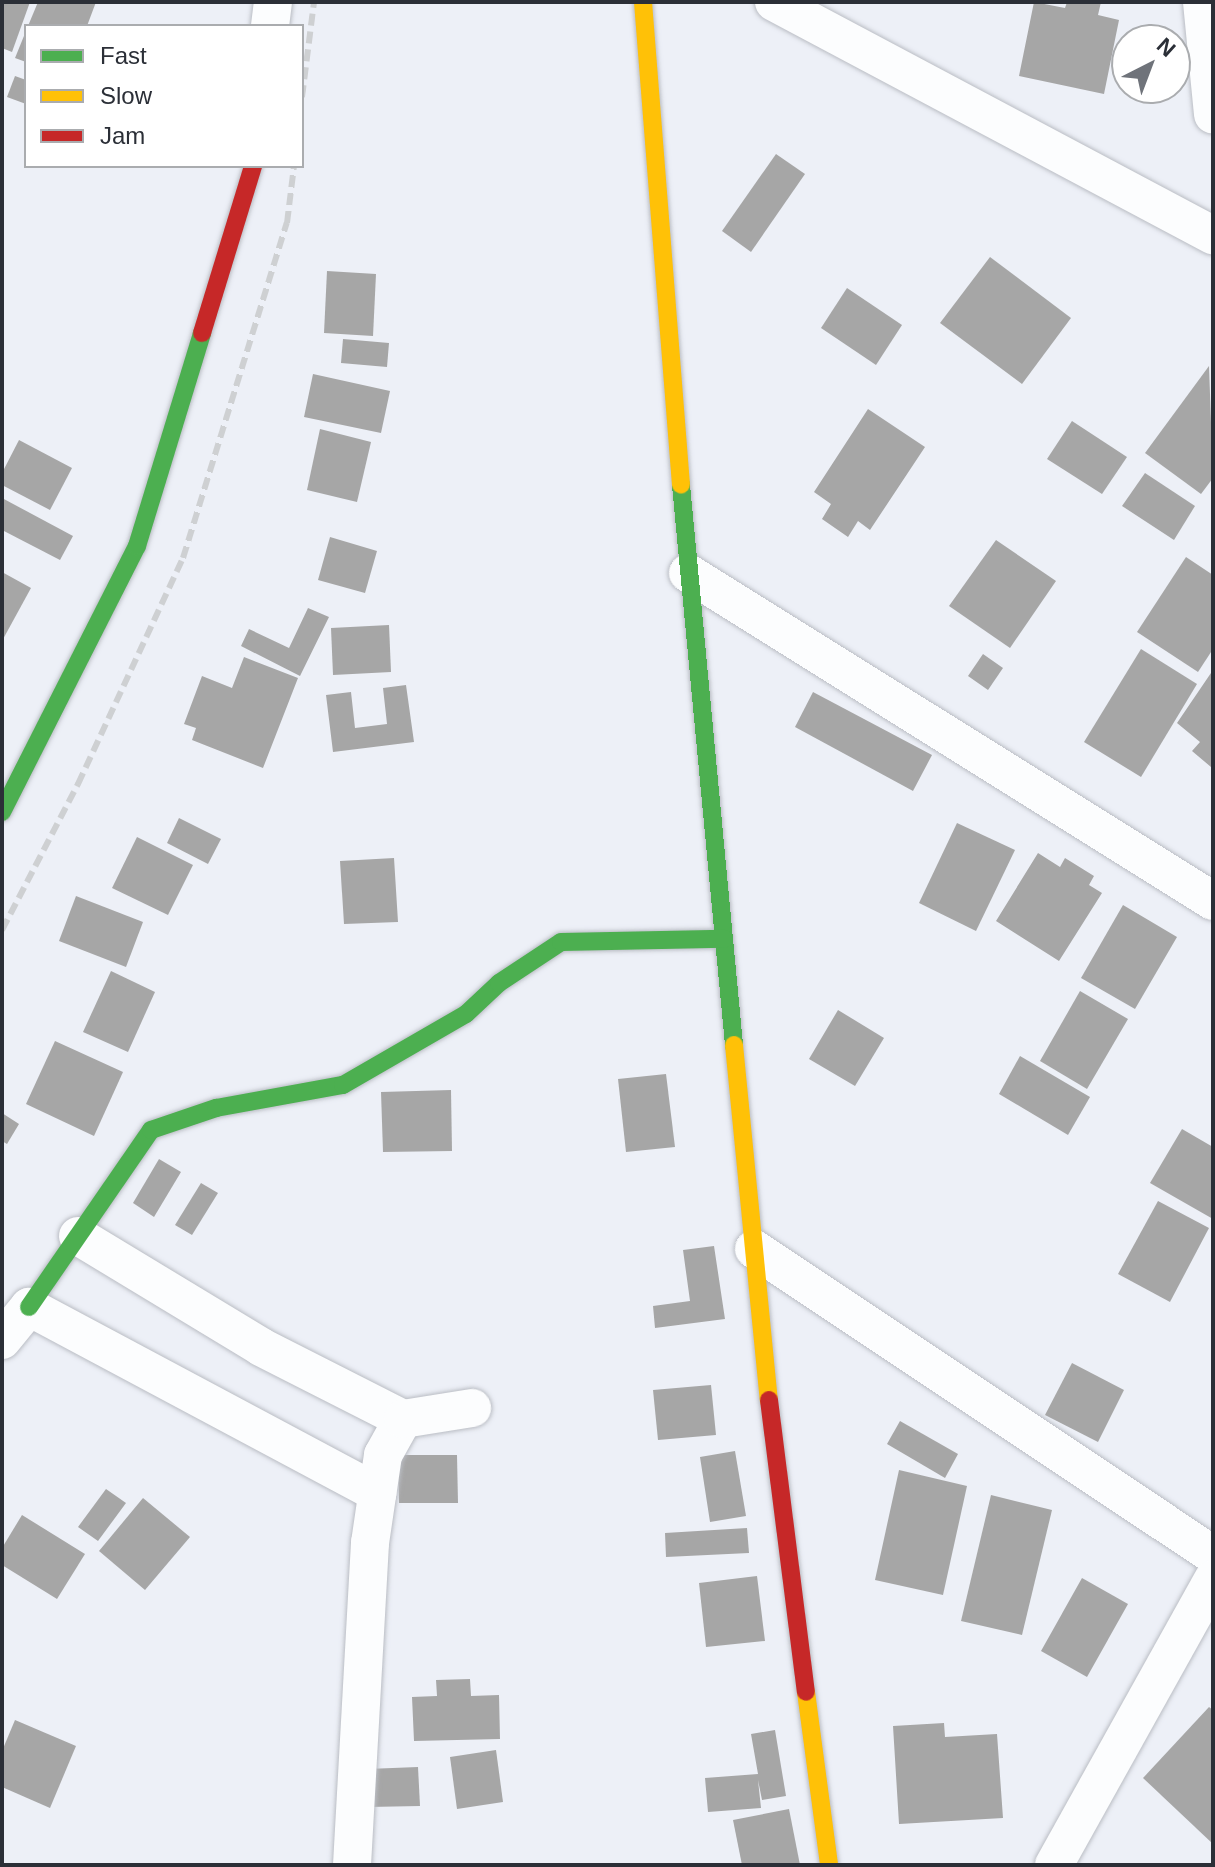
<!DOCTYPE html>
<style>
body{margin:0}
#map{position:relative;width:1215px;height:1867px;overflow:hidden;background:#edf0f7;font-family:Arial,sans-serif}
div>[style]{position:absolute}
.building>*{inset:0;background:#a6a6a6}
.roads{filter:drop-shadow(0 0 2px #babdc4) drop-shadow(0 0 2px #babdc4)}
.street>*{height:38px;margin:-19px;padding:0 19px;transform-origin:19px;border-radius:19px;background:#fcfdfe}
.fast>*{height:18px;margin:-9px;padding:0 9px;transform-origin:9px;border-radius:9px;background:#4caf50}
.slow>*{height:18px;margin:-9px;padding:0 9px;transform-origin:9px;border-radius:9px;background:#ffc107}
.jam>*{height:18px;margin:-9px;padding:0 9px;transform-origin:9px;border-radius:9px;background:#c62828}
.rail>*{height:6px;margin-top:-3px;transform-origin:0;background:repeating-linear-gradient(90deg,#ced0d2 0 12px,transparent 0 18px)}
span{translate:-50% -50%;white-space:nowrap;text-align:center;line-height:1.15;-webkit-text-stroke:8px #fff;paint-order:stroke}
.frame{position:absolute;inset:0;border:4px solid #2b2f37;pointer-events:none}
.legend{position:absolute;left:24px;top:24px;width:280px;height:144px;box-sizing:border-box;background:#fff;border:2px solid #aaacaf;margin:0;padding:10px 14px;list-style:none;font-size:24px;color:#2b2f37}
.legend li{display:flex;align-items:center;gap:16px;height:40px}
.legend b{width:40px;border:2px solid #aaacaf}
.north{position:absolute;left:1111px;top:24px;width:80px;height:80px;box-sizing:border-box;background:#fff;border:2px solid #aaacaf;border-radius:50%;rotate:42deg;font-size:22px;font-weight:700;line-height:32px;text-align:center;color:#2b2f37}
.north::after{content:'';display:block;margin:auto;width:28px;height:36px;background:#6f737a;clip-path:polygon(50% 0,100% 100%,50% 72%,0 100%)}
</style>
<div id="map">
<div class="building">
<i style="clip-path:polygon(2px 2px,30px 2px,12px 52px,2px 48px)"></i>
<i style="clip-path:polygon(38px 2px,96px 2px,87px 26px,28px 26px)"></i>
<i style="clip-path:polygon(1034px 2px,1065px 8px,1067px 2px,1101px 2px,1098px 15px,1119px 20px,1104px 94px,1019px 76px)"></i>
<i style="clip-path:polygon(26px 31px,26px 62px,15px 58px)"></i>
<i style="clip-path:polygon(15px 76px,26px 80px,26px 104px,7px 97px)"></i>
<i style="clip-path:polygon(776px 154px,805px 174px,751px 252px,722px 231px)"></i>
<i style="clip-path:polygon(990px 257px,1071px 318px,1022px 384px,940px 323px)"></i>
<i style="clip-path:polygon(327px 271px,376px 274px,373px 336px,324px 333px)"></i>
<i style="clip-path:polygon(847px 288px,902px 325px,876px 365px,821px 328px)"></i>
<i style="clip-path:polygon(343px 339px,389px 343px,387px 367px,341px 363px)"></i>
<i style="clip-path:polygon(1209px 366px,1213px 478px,1201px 494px,1145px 453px)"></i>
<i style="clip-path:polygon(313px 374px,390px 391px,381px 433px,304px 417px)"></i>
<i style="clip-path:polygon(868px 409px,925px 447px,870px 530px,858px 521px,848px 537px,822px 519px,831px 504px,814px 492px)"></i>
<i style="clip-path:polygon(1072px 421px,1127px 457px,1102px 494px,1047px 459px)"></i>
<i style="clip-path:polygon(320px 429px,371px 442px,357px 502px,307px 490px)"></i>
<i style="clip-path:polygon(19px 440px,72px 468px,50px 510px,2px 485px,2px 473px)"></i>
<i style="clip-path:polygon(1145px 473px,1195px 506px,1174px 540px,1122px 506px)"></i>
<i style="clip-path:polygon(2px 498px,73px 536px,60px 560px,2px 530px)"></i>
<i style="clip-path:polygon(330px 537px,377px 551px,365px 593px,318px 580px)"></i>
<i style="clip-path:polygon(996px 540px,1056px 581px,1010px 648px,949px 606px)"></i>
<i style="clip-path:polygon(1186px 557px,1213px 575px,1213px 649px,1198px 672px,1137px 632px)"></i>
<i style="clip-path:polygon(2px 572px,31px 588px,2px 641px)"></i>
<i style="clip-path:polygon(308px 608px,329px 617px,300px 676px,241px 646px,249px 629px,289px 648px)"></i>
<i style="clip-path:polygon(389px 625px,391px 672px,333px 675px,331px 628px)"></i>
<i style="clip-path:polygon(1141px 649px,1197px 684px,1141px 777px,1084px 742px)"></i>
<i style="clip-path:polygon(983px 654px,1003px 668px,988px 690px,968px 676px)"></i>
<i style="clip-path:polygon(244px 657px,298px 678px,263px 768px,192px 740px,196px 728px,184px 724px,202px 676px,232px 688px)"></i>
<i style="clip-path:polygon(1213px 670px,1213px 765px,1211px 767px,1192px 751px,1200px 742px,1177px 723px)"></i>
<i style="clip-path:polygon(406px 685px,414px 742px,333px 752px,326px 695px,351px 692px,355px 728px,387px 724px,383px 688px)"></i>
<i style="clip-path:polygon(813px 692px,932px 755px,913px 791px,795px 727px)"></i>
<i style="clip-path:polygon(179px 818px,221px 839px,208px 864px,167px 843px)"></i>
<i style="clip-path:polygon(957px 823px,1015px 850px,976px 931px,919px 903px)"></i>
<i style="clip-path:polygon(137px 837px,193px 865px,168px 915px,112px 888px)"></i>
<i style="clip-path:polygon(1038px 853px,1060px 867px,1065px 858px,1094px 876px,1089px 885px,1102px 893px,1059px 961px,996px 921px)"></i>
<i style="clip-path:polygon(394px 858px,398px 922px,344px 924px,340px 861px)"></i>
<i style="clip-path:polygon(76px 896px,143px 922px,126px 967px,59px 941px)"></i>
<i style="clip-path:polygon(1123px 905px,1177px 937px,1135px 1009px,1081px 978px)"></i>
<i style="clip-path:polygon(111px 971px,155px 992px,128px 1052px,83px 1032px)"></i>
<i style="clip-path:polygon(1080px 991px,1128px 1019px,1087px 1089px,1040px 1061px)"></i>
<i style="clip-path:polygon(838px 1010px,884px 1038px,855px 1086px,809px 1059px)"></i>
<i style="clip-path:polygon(55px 1041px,123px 1072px,94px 1136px,26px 1104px)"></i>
<i style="clip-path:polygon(1020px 1056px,1090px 1097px,1068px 1135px,999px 1094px)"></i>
<i style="clip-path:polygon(666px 1074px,675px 1147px,626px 1152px,618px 1079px)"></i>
<i style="clip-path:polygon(451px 1090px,452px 1151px,383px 1152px,381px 1092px)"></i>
<i style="clip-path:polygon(2px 1113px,19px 1124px,7px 1144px,2px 1141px)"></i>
<i style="clip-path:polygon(1182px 1129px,1213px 1147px,1213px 1219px,1150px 1183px)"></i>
<i style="clip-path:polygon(159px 1159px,181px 1172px,154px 1217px,133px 1203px)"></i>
<i style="clip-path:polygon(201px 1183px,218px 1193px,192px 1235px,175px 1225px)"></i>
<i style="clip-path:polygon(1158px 1201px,1209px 1228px,1170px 1302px,1118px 1274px)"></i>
<i style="clip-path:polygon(714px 1246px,725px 1319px,655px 1328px,653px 1306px,690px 1301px,683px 1250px)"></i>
<i style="clip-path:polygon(1072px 1363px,1124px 1390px,1098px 1442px,1045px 1415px)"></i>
<i style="clip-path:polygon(711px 1385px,716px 1435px,658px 1440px,653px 1390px)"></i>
<i style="clip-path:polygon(900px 1421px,958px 1454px,945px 1478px,887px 1444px)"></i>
<i style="clip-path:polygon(735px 1451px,746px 1516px,710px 1522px,700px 1457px)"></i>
<i style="clip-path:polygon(398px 1455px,457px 1455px,458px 1503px,399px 1503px)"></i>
<i style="clip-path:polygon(899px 1470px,967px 1486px,943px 1595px,875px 1580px)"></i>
<i style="clip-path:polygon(106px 1489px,126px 1503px,98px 1541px,78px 1527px)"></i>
<i style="clip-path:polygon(991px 1495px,1052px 1510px,1022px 1635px,961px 1621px)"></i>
<i style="clip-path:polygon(143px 1498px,190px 1537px,145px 1590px,99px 1551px)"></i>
<i style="clip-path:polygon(22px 1515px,85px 1554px,57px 1599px,2px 1565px,2px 1548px)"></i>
<i style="clip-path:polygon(747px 1528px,749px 1553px,666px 1557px,665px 1533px)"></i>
<i style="clip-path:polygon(757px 1576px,765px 1641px,706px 1647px,699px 1583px)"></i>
<i style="clip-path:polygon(1082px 1578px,1128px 1604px,1087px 1677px,1041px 1651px)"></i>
<i style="clip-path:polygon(470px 1679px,471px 1696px,499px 1695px,500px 1739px,414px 1741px,412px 1697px,437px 1696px,436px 1680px)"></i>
<i style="clip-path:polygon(1209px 1707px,1213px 1710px,1213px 1844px,1143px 1778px)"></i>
<i style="clip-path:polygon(15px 1720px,76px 1746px,50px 1808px,2px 1787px,2px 1751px)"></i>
<i style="clip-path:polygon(944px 1723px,945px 1737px,997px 1734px,1003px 1818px,899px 1824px,893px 1726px)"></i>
<i style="clip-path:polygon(775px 1730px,786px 1796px,762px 1800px,758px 1780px,761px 1808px,708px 1812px,705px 1778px,758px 1774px,751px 1734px)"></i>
<i style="clip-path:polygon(496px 1750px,503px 1802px,457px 1809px,450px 1757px)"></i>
<i style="clip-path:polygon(418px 1767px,420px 1806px,368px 1807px,367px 1769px)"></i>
<i style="clip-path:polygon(789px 1809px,800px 1865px,742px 1865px,733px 1820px)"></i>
</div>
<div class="roads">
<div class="street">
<i style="left:774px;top:2px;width:497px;rotate:28deg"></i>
<i style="left:1202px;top:2px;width:113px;rotate:84.4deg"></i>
<i style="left:270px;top:26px;width:24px;rotate:-83deg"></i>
<i style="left:688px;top:573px;width:619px;rotate:32deg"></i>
<i style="left:78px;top:1236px;width:214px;rotate:31.2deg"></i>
<i style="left:261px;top:1347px;width:159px;rotate:26.9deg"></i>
<i style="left:754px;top:1249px;width:552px;rotate:33.69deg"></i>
<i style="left:2px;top:1340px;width:43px;rotate:-50.7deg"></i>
<i style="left:29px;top:1307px;width:395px;rotate:28.1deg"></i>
<i style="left:352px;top:1865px;width:323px;rotate:-86.8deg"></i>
<i style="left:370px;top:1543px;width:89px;rotate:-81.6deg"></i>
<i style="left:383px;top:1455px;width:41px;rotate:-60.9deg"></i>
<i style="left:403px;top:1419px;width:70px;rotate:-9.1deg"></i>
<i style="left:1054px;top:1865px;width:327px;rotate:-60.9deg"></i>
</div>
<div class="fast">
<i style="left:681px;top:485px;width:563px;rotate:84.59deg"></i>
<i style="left:2px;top:812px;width:298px;rotate:-63.1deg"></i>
<i style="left:137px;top:546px;width:223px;rotate:-73deg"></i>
<i style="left:29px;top:1307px;width:215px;rotate:-55.4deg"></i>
<i style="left:151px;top:1130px;width:69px;rotate:-18.7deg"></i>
<i style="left:216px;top:1108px;width:129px;rotate:-10.3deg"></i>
<i style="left:343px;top:1085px;width:142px;rotate:-30deg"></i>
<i style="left:466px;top:1014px;width:45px;rotate:-43.2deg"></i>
<i style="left:499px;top:983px;width:74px;rotate:-33.5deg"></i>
<i style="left:561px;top:942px;width:163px;rotate:-1.1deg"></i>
</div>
<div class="slow">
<i style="left:643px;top:2px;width:484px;rotate:85.5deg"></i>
<i style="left:734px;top:1045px;width:357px;rotate:84.4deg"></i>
<i style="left:806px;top:1692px;width:175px;rotate:82.4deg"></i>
</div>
<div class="jam">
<i style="left:202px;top:333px;width:175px;rotate:-73deg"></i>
<i style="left:769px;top:1400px;width:294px;rotate:82.8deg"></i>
</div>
</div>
<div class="rail">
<i style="left:302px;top:97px;width:96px;rotate:-82.8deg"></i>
<i style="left:2px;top:930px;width:165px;rotate:-62.5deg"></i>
<i style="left:78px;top:784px;width:249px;rotate:-65.1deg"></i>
<i style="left:183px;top:558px;width:351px;rotate:-72.8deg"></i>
<i style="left:287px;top:223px;width:57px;rotate:-83deg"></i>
</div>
<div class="frame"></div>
<ul class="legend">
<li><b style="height:10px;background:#4caf50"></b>Fast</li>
<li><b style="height:10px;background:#ffc107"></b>Slow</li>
<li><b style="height:10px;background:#c62828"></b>Jam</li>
</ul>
<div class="north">N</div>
</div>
